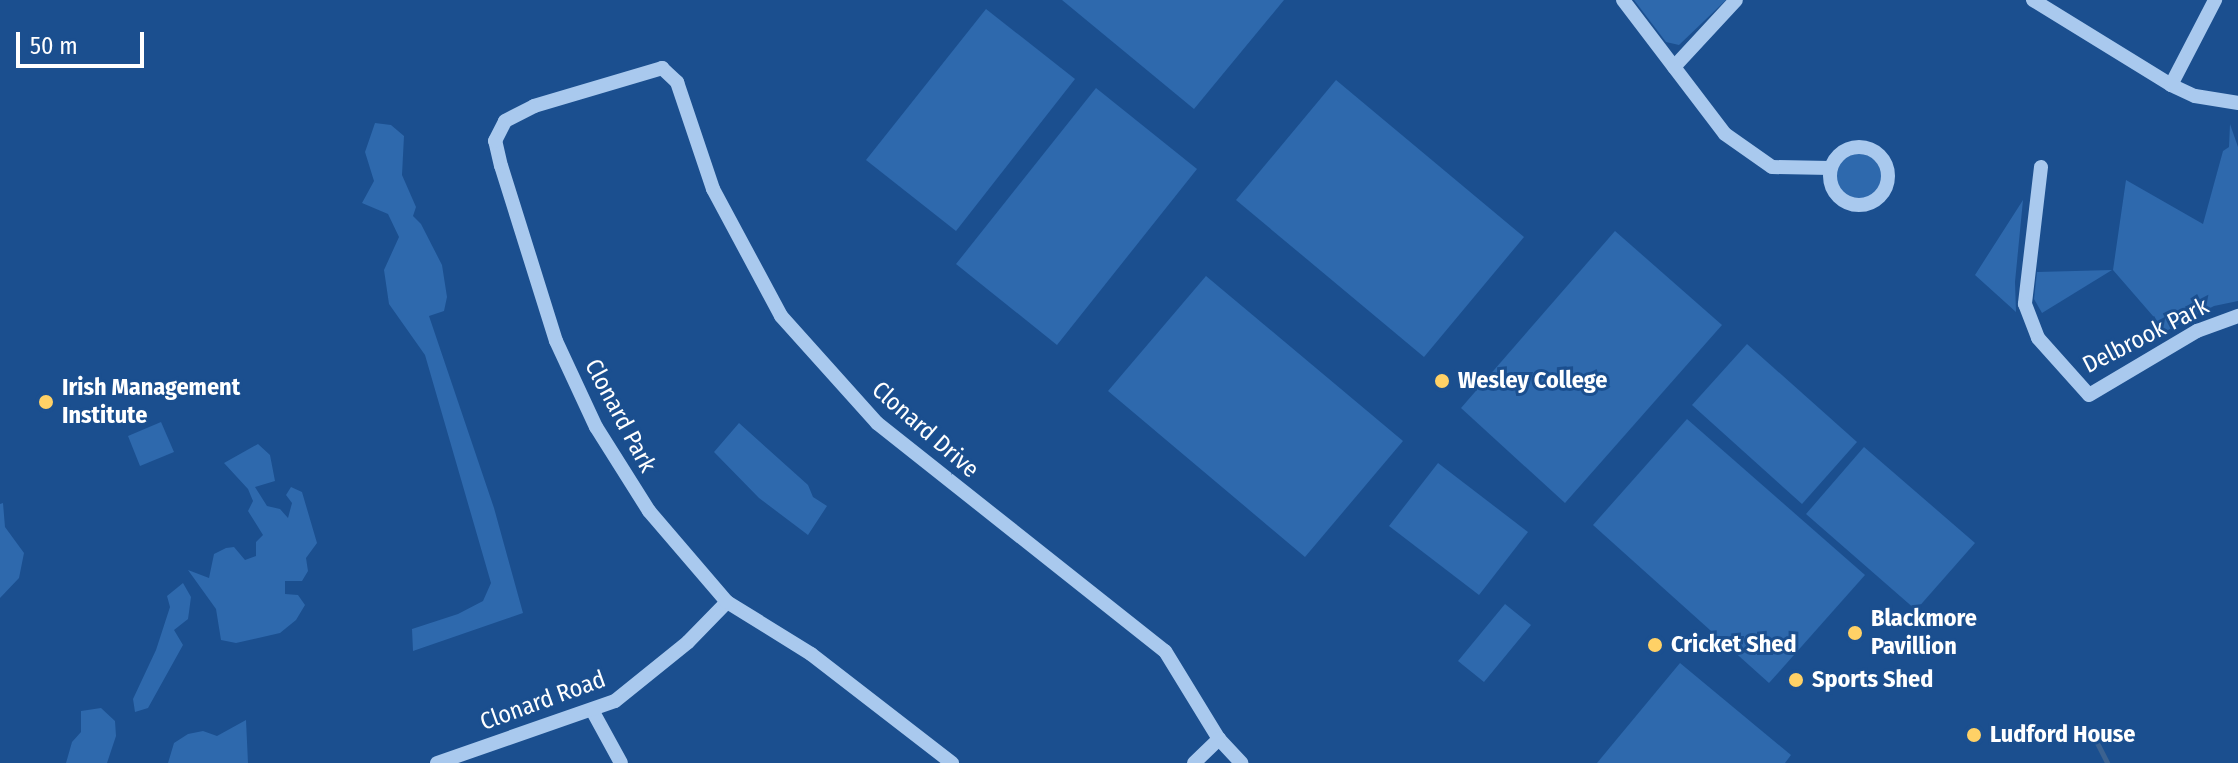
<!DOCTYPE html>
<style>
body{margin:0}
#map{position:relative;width:2238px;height:763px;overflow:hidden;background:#1b4f8f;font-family:"Fira Sans Condensed",sans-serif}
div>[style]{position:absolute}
.green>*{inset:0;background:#2e69ad}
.round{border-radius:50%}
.stream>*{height:5px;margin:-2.5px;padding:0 2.5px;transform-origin:2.5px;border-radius:2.5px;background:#3c6290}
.minor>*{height:14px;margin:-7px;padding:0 7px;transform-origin:7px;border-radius:7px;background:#a9c9ee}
.minor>.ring{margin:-7px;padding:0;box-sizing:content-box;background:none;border:14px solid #a9c9ee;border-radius:50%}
.dots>*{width:22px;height:22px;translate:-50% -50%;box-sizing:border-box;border:4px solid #1b4f8f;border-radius:50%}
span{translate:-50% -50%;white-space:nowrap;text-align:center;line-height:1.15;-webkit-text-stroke:6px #1b4f8f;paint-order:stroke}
.street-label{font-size:24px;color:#fff}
.poi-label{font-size:24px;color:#fff;font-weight:700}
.left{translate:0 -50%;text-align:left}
.scale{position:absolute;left:16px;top:32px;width:128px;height:36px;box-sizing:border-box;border:4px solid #fff;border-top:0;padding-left:10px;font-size:24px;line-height:28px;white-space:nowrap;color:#fff;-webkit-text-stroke:6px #1b4f8f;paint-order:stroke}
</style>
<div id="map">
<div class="green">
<i style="clip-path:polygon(1062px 0,1284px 0,1194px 109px)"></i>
<i style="clip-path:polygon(1634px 0,1726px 0,1679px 45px,1666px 42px)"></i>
<i style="clip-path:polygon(986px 9px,1075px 79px,956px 231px,866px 160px)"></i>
<i style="clip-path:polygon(1336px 80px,1524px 237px,1424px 357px,1236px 200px)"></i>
<i style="clip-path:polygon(1096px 88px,1197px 169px,1057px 345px,956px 264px)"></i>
<i style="clip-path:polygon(375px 123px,391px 125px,404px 136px,402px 175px,416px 207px,413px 216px,421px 224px,442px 265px,447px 297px,444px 311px,429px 316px,494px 508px,523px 613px,413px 651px,412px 629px,458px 614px,483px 601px,491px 583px,425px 355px,389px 304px,384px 270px,399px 237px,388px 214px,362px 203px,374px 181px,365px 152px)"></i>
<i style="clip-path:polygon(2230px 124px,2238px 147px,2238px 301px,2214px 306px,2166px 331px,2113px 270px,2126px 180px,2203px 224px,2223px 151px,2229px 147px)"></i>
<i class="round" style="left:1834px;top:152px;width:48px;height:48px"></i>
<i style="clip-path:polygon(2023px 200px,2015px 282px,2016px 312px,1975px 275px)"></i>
<i style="clip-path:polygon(1615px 231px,1722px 325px,1565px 503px,1461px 408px)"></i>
<i style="clip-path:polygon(2112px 270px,2042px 313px,2034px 299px,2037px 272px)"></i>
<i style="clip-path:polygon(1206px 276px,1403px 441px,1305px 557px,1108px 391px)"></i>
<i style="clip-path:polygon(1747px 344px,1857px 442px,1802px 504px,1692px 405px)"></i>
<i style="clip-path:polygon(1687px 419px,1865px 575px,1769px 683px,1593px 525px)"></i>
<i style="clip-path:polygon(161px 422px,174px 452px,140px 466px,128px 436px)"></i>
<i style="clip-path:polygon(739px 423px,808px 485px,813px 497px,827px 506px,808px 535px,759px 498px,714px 452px)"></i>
<i style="clip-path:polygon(258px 444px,270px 455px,275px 481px,255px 487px,267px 506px,280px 509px,288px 518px,292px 503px,286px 495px,291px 487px,302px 492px,317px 543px,306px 558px,308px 571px,302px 581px,285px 581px,285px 594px,298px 595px,305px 605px,296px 620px,280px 633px,236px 643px,221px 640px,216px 609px,188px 570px,209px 578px,214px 554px,226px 548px,234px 547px,245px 560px,256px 556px,256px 542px,263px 535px,248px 511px,253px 501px,248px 489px,224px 463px)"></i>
<i style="clip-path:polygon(1864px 447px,1975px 543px,1916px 610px,1806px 514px)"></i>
<i style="clip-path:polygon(1438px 463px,1528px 532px,1479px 595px,1389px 526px)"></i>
<i style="clip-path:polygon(3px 503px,5px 527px,24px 553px,19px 578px,0 598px,0 504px)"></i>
<i style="clip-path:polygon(183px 583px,191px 597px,189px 612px,188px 619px,174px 630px,183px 645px,148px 708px,135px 712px,133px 699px,156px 650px,170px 607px,167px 596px)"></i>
<i style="clip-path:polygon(1505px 604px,1531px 625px,1484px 682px,1458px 661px)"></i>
<i style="clip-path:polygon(1680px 663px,1791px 755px,1785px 763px,1597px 763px)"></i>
<i style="clip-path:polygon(101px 708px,115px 721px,116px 736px,107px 763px,66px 763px,72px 742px,81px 732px,81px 711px)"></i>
<i style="clip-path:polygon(246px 720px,248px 763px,168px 763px,174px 743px,188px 734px,203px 731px,217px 736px)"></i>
</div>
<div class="stream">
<i style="left:2090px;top:729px;width:38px;rotate:63deg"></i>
</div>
<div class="minor">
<i style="left:1623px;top:0;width:168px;rotate:52.7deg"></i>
<i style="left:1725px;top:134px;width:57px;rotate:35.1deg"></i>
<i style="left:1772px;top:167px;width:58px;rotate:1deg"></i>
<i style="left:2033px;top:0;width:162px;rotate:31.6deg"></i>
<i style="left:2171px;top:85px;width:26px;rotate:25deg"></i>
<i style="left:2195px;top:96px;width:44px;rotate:9.2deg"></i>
<i style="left:1674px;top:67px;width:91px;rotate:-47.2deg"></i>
<i style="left:2171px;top:85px;width:96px;rotate:-62.6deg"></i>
<i class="ring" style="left:1830px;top:147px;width:44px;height:44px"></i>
<i style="left:2041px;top:167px;width:138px;rotate:96.7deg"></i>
<i style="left:2025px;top:304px;width:36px;rotate:69deg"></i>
<i style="left:2038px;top:338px;width:76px;rotate:48.2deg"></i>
<i style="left:2089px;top:395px;width:126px;rotate:-30.7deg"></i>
<i style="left:2197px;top:331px;width:44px;rotate:-20.1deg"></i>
<i style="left:592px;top:710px;width:60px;rotate:61.3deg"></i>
<i style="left:437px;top:763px;width:188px;rotate:-19.2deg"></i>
<i style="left:615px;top:701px;width:94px;rotate:-38.9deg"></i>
<i style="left:688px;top:642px;width:56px;rotate:-45.7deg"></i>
<i style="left:952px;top:763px;width:178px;rotate:-142.3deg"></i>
<i style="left:811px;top:654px;width:99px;rotate:-148.2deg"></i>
<i style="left:727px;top:602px;width:120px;rotate:-130.6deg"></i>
<i style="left:649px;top:511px;width:99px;rotate:-122.2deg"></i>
<i style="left:596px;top:427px;width:95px;rotate:-114.9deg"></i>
<i style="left:556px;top:341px;width:183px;rotate:-107.4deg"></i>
<i style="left:501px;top:166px;width:26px;rotate:-103deg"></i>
<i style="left:495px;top:141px;width:22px;rotate:-63deg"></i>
<i style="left:505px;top:121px;width:33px;rotate:-27deg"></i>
<i style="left:534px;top:106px;width:134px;rotate:-16.5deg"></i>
<i style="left:662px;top:68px;width:21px;rotate:43deg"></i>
<i style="left:677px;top:82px;width:113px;rotate:71.4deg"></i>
<i style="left:713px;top:189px;width:144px;rotate:61.8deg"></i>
<i style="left:781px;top:316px;width:144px;rotate:48.1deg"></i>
<i style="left:877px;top:423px;width:367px;rotate:38.4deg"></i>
<i style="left:1165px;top:651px;width:103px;rotate:58.5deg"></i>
<i style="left:1219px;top:739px;width:33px;rotate:47deg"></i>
<i style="left:1194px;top:763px;width:35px;rotate:-44deg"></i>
</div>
<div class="dots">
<i style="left:1442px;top:381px;background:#ffd166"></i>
<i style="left:46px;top:402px;background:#ffd166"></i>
<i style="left:1855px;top:633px;background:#ffd166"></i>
<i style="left:1655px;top:645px;background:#ffd166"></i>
<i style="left:1796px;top:680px;background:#ffd166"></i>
<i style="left:1974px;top:735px;background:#ffd166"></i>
</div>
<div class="street-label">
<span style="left:2146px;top:336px;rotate:-27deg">Delbrook Park</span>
<span style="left:620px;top:416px;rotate:62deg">Clonard Park</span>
<span style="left:925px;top:430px;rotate:41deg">Clonard Drive</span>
<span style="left:543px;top:701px;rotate:-20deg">Clonard Road</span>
</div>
<div class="poi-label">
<span class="left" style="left:1458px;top:381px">Wesley College</span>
<span class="left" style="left:62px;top:402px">Irish Management<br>Institute</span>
<span class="left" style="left:1871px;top:633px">Blackmore<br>Pavillion</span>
<span class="left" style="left:1671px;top:645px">Cricket Shed</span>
<span class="left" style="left:1812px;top:680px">Sports Shed</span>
<span class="left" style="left:1990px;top:735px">Ludford House</span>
</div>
<div class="scale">50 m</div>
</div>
